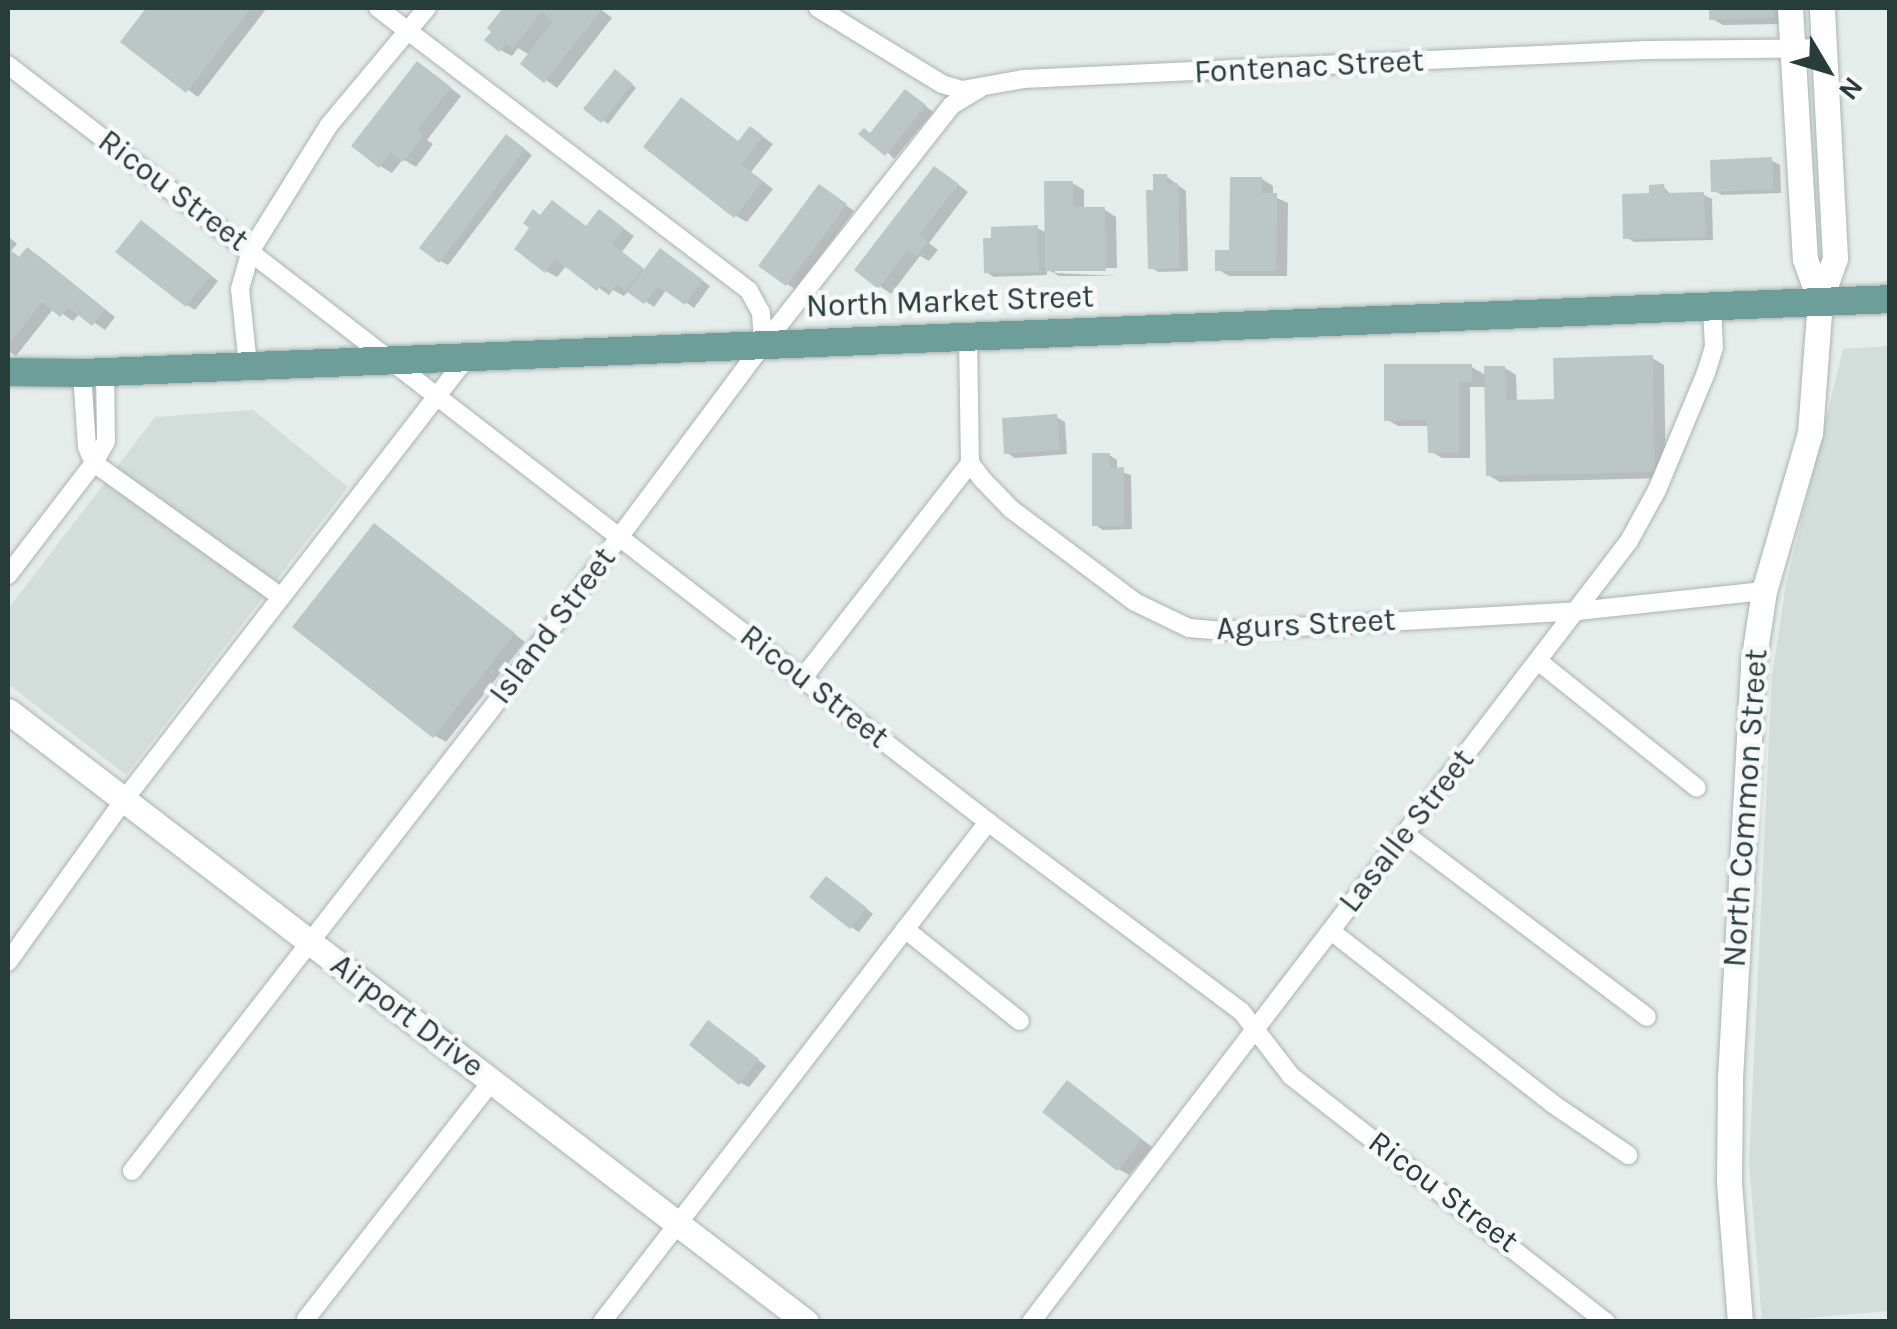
<!DOCTYPE html>
<style>
body{margin:0}
#map{position:relative;width:1897px;height:1329px;overflow:hidden;background:#e5edeb;font-family:Karla,sans-serif}
div>[style]{position:absolute}
.built>*{inset:0;background:#d3ddda}
.shadow>*{inset:0;background:#0003}
.building>*{inset:0;background:#bbc7c4}
.roads{filter:drop-shadow(0 0 2px #a8b5b2) drop-shadow(0 0 2px #a8b5b2)}
.street>*{height:18px;margin:-9px;padding:0 9px;transform-origin:9px;border-radius:9px;background:#fff}
.secondary>*{height:25px;margin:-12.5px;padding:0 12.5px;transform-origin:12.5px;border-radius:12.5px;background:#fff}
.primary>*{height:28px;margin:-14px;padding:0 14px;transform-origin:14px;border-radius:14px;background:#6e9e99}
span{translate:-50% -50%;white-space:nowrap;text-align:center;line-height:1.15;-webkit-text-stroke:9px #f6f9f8;paint-order:stroke}
.street-label{font-size:32px;color:#263d3a}
.frame{position:absolute;inset:0;border:10px solid #263d3a;pointer-events:none}
.north{position:absolute;left:1777px;top:20px;width:100px;height:100px;-webkit-text-stroke:8px #f6f9f8;paint-order:stroke;rotate:128deg;font-size:28px;font-weight:700;line-height:40px;text-align:center;color:#263d3a}
.north::after{content:'';display:block;margin:auto;width:35px;height:45px;background:#263d3a;clip-path:polygon(50% 0,100% 100%,50% 72%,0 100%)}
</style>
<div id="map">
<div class="built">
<i style="clip-path:polygon(1889px 346px,1889px 1311px,1762px 1322px,1749px 1163px,1772px 676px,1786px 584px,1843px 349px)"></i>
<i style="clip-path:polygon(253px 410px,348px 487px,126px 775px,8px 684px,8px 609px,155px 417px)"></i>
</div>
<div class="shadow">
<i style="clip-path:polygon(150px 8px,267px 8px,198px 97px,123px 42px)"></i>
<i style="clip-path:polygon(506px 8px,599px 8px,612px 18px,557px 88px,524px 64px,530px 55px,518px 48px,512px 56px,500px 50px,490px 28px)"></i>
<i style="clip-path:polygon(1711px 8px,1786px 8px,1786px 24px,1723px 25px,1711px 18px)"></i>
<i style="clip-path:polygon(429px 71px,461px 96px,427px 140px,433px 144px,416px 167px,403px 159px,392px 173px,380px 166px)"></i>
<i style="clip-path:polygon(621px 75px,636px 88px,608px 124px,587px 109px)"></i>
<i style="clip-path:polygon(914px 97px,933px 112px,894px 159px,871px 135px)"></i>
<i style="clip-path:polygon(762px 136px,773px 144px,751px 172px,773px 189px,747px 222px,736px 216px,740px 143px)"></i>
<i style="clip-path:polygon(515px 142px,532px 155px,448px 265px,440px 261px)"></i>
<i style="clip-path:polygon(1771px 160px,1780px 165px,1781px 193px,1722px 195px,1713px 190px)"></i>
<i style="clip-path:polygon(947px 176px,968px 192px,929px 243px,938px 250px,929px 261px,920px 256px,891px 294px,857px 270px)"></i>
<i style="clip-path:polygon(1166px 176px,1186px 191px,1188px 271px,1159px 272px,1151px 268px,1156px 192px)"></i>
<i style="clip-path:polygon(1262px 179px,1273px 186px,1273px 196px,1288px 203px,1287px 276px,1229px 276px,1217px 269px,1232px 252px)"></i>
<i style="clip-path:polygon(1072px 183px,1084px 190px,1084px 210px,1105px 210px,1116px 217px,1117px 268px,1055px 268px,1055px 273px,1117px 276px,1059px 276px,1047px 269px,1047px 275px,994px 277px,986px 272px,1037px 228px,1047px 233px)"></i>
<i style="clip-path:polygon(1664px 187px,1672px 196px,1704px 195px,1712px 199px,1713px 240px,1634px 242px,1626px 237px,1652px 195px)"></i>
<i style="clip-path:polygon(828px 192px,854px 211px,795px 289px,787px 284px)"></i>
<i style="clip-path:polygon(542px 217px,588px 228px,611px 219px,634px 236px,622px 252px,646px 271px,669px 256px,710px 286px,694px 308px,667px 289px,654px 307px,629px 290px,624px 296px,613px 290px,609px 295px,567px 265px,557px 277px,546px 271px)"></i>
<i style="clip-path:polygon(149px 228px,218px 281px,195px 310px,187px 305px)"></i>
<i style="clip-path:polygon(8px 236px,17px 244px,11px 251px,21px 258px,28px 250px,39px 256px,115px 317px,105px 330px,80px 313px,73px 321px,54px 308px,16px 356px,8px 351px)"></i>
<i style="clip-path:polygon(1652px 358px,1664px 365px,1666px 478px,1500px 482px,1488px 475px,1487px 387px,1470px 387px,1470px 458px,1442px 458px,1430px 451px,1430px 426px,1398px 426px,1386px 419px,1472px 367px,1487px 376px,1505px 368px,1516px 375px,1517px 402px,1557px 401px)"></i>
<i style="clip-path:polygon(1056px 417px,1065px 422px,1067px 454px,1015px 458px,1007px 453px)"></i>
<i style="clip-path:polygon(1109px 455px,1117px 460px,1117px 470px,1131px 475px,1132px 529px,1103px 530px,1095px 525px)"></i>
<i style="clip-path:polygon(386px 533px,525px 642px,446px 742px,435px 736px)"></i>
<i style="clip-path:polygon(835px 884px,873px 914px,859px 932px,851px 927px)"></i>
<i style="clip-path:polygon(717px 1028px,766px 1066px,749px 1087px,741px 1083px)"></i>
<i style="clip-path:polygon(1079px 1090px,1152px 1147px,1129px 1175px,1118px 1169px)"></i>
</div>
<div class="building">
<i style="clip-path:polygon(146px 8px,251px 8px,186px 93px,120px 42px)"></i>
<i style="clip-path:polygon(503px 8px,600px 8px,602px 9px,544px 83px,520px 64px,553px 21px,542px 12px,513px 48px,506px 43px,499px 52px,484px 40px,491px 32px,487px 28px)"></i>
<i style="clip-path:polygon(1709px 8px,1775px 8px,1775px 18px,1709px 20px)"></i>
<i style="clip-path:polygon(417px 61px,451px 87px,417px 131px,423px 136px,403px 162px,391px 153px,379px 168px,351px 146px)"></i>
<i style="clip-path:polygon(615px 69px,633px 84px,601px 123px,583px 109px)"></i>
<i style="clip-path:polygon(905px 89px,926px 105px,885px 156px,858px 134px,864px 128px,870px 133px)"></i>
<i style="clip-path:polygon(681px 97px,738px 141px,750px 126px,763px 136px,741px 164px,763px 181px,734px 218px,643px 147px)"></i>
<i style="clip-path:polygon(506px 134px,525px 149px,439px 263px,419px 248px)"></i>
<i style="clip-path:polygon(1772px 157px,1773px 189px,1711px 192px,1710px 160px)"></i>
<i style="clip-path:polygon(934px 166px,959px 184px,919px 235px,928px 242px,916px 256px,908px 250px,878px 289px,854px 270px)"></i>
<i style="clip-path:polygon(1153px 174px,1167px 174px,1167px 184px,1178px 183px,1180px 268px,1148px 269px,1146px 190px,1153px 190px)"></i>
<i style="clip-path:polygon(1230px 177px,1262px 177px,1262px 193px,1277px 193px,1276px 271px,1215px 271px,1215px 250px,1229px 250px)"></i>
<i style="clip-path:polygon(1044px 181px,1073px 181px,1073px 207px,1105px 207px,1106px 271px,1045px 271px)"></i>
<i style="clip-path:polygon(819px 184px,847px 204px,786px 286px,758px 266px)"></i>
<i style="clip-path:polygon(1664px 184px,1665px 193px,1704px 192px,1706px 237px,1623px 239px,1622px 194px,1649px 193px,1649px 185px)"></i>
<i style="clip-path:polygon(552px 200px,586px 226px,599px 209px,624px 228px,612px 244px,643px 268px,625px 291px,617px 284px,611px 292px,601px 285px,597px 291px,555px 259px,545px 273px,514px 249px,529px 228px,523px 223px,533px 209px,540px 215px)"></i>
<i style="clip-path:polygon(141px 220px,211px 275px,186px 307px,115px 252px)"></i>
<i style="clip-path:polygon(1038px 225px,1039px 272px,984px 273px,983px 238px,991px 238px,991px 227px)"></i>
<i style="clip-path:polygon(27px 247px,105px 309px,92px 326px,68px 307px,60px 317px,42px 302px,8px 345px,8px 248px,19px 257px)"></i>
<i style="clip-path:polygon(660px 248px,703px 280px,685px 305px,658px 286px,644px 304px,627px 292px)"></i>
<i style="clip-path:polygon(1653px 355px,1655px 472px,1486px 476px,1484px 366px,1505px 366px,1506px 400px,1554px 399px,1553px 358px)"></i>
<i style="clip-path:polygon(1384px 364px,1472px 364px,1472px 382px,1459px 382px,1459px 453px,1428px 453px,1427px 420px,1384px 421px)"></i>
<i style="clip-path:polygon(1057px 414px,1060px 450px,1004px 454px,1002px 418px)"></i>
<i style="clip-path:polygon(1092px 453px,1110px 453px,1110px 468px,1124px 467px,1124px 526px,1092px 526px)"></i>
<i style="clip-path:polygon(374px 523px,515px 633px,433px 738px,292px 627px)"></i>
<i style="clip-path:polygon(826px 876px,867px 908px,850px 929px,809px 897px)"></i>
<i style="clip-path:polygon(708px 1020px,759px 1059px,739px 1085px,689px 1045px)"></i>
<i style="clip-path:polygon(1067px 1080px,1142px 1139px,1117px 1171px,1042px 1112px)"></i>
</div>
<div class="roads">
<div class="street">
<i style="left:378px;top:8px;width:467px;rotate:37.3deg"></i>
<i style="left:749px;top:291px;width:25px;rotate:61deg"></i>
<i style="left:761px;top:313px;width:32px;rotate:86deg"></i>
<i style="left:818px;top:8px;width:145px;rotate:31.5deg"></i>
<i style="left:942px;top:84px;width:21px;rotate:17deg"></i>
<i style="left:962px;top:90px;width:62px;rotate:-10.2deg"></i>
<i style="left:1023px;top:79px;width:624px;rotate:-2.67deg"></i>
<i style="left:1646px;top:50px;width:178px;rotate:-0.6deg"></i>
<i style="left:8px;top:65px;width:1238px;rotate:37.68deg"></i>
<i style="left:988px;top:822px;width:316px;rotate:36.8deg"></i>
<i style="left:1241px;top:1011px;width:82px;rotate:52.4deg"></i>
<i style="left:1291px;top:1076px;width:400px;rotate:38deg"></i>
<i style="left:968px;top:337px;width:126px;rotate:89.1deg"></i>
<i style="left:970px;top:463px;width:21px;rotate:53deg"></i>
<i style="left:983px;top:480px;width:40px;rotate:46deg"></i>
<i style="left:1011px;top:509px;width:155px;rotate:36.9deg"></i>
<i style="left:1135px;top:602px;width:60px;rotate:25.7deg"></i>
<i style="left:1189px;top:628px;width:35px;rotate:5deg"></i>
<i style="left:1224px;top:631px;width:354px;rotate:-3.2deg"></i>
<i style="left:1577px;top:611px;width:188px;rotate:-6.1deg"></i>
<i style="left:248px;top:365px;width:76px;rotate:-96deg"></i>
<i style="left:240px;top:289px;width:41px;rotate:-74.2deg"></i>
<i style="left:251px;top:250px;width:147px;rotate:-58deg"></i>
<i style="left:329px;top:125px;width:153px;rotate:-50.1deg"></i>
<i style="left:82px;top:373px;width:74px;rotate:86.1deg"></i>
<i style="left:87px;top:447px;width:17px;rotate:66deg"></i>
<i style="left:94px;top:463px;width:230px;rotate:35.6deg"></i>
<i style="left:8px;top:575px;width:141px;rotate:-52.5deg"></i>
<i style="left:94px;top:463px;width:25px;rotate:-61deg"></i>
<i style="left:106px;top:441px;width:70px;rotate:-90.8deg"></i>
<i style="left:1538px;top:661px;width:203px;rotate:38.6deg"></i>
<i style="left:802px;top:679px;width:274px;rotate:-52.1deg"></i>
<i style="left:1405px;top:834px;width:303px;rotate:37.1deg"></i>
<i style="left:905px;top:929px;width:147px;rotate:38.7deg"></i>
<i style="left:1331px;top:931px;width:281px;rotate:37.9deg"></i>
<i style="left:1553px;top:1104px;width:91px;rotate:34.2deg"></i>
<i style="left:8px;top:962px;width:199px;rotate:-54.4deg"></i>
<i style="left:124px;top:800px;width:562px;rotate:-52.23deg"></i>
<i style="left:132px;top:1171px;width:581px;rotate:-52.13deg"></i>
<i style="left:489px;top:712px;width:458px;rotate:-53.3deg"></i>
<i style="left:763px;top:345px;width:305px;rotate:-51.8deg"></i>
<i style="left:952px;top:105px;width:33px;rotate:-31deg"></i>
<i style="left:306px;top:1319px;width:302px;rotate:-52deg"></i>
<i style="left:602px;top:1322px;width:632px;rotate:-52.33deg"></i>
<i style="left:1031px;top:1322px;width:984px;rotate:-52.56deg"></i>
<i style="left:1629px;top:541px;width:58px;rotate:-61.2deg"></i>
<i style="left:1657px;top:490px;width:127px;rotate:-67.3deg"></i>
<i style="left:1706px;top:373px;width:27px;rotate:-73deg"></i>
<i style="left:1714px;top:347px;width:40px;rotate:-92.9deg"></i>
</div>
<div class="secondary">
<i style="left:1790px;top:8px;width:251px;rotate:86.6deg"></i>
<i style="left:1805px;top:259px;width:45px;rotate:70.3deg"></i>
<i style="left:8px;top:711px;width:1005px;rotate:37.44deg"></i>
<i style="left:1740px;top:1322px;width:141px;rotate:-94.5deg"></i>
<i style="left:1729px;top:1181px;width:103px;rotate:-89.4deg"></i>
<i style="left:1730px;top:1078px;width:416px;rotate:-86.8deg"></i>
<i style="left:1753px;top:663px;width:73px;rotate:-81.3deg"></i>
<i style="left:1764px;top:591px;width:165px;rotate:-73.8deg"></i>
<i style="left:1810px;top:433px;width:132px;rotate:-85.7deg"></i>
<i style="left:1820px;top:301px;width:46px;rotate:-70.8deg"></i>
<i style="left:1835px;top:258px;width:250px;rotate:-93deg"></i>
</div>
<div class="primary">
<i style="left:8px;top:372px;width:74px;rotate:0.8deg"></i>
<i style="left:82px;top:373px;width:1810px;rotate:-2.34deg"></i>
</div>
</div>
<div class="street-label">
<span style="left:1309px;top:67px;rotate:-3deg">Fontenac Street</span>
<span style="left:173px;top:191px;rotate:37deg">Ricou Street</span>
<span style="left:950px;top:302px;rotate:-2deg">North Market Street</span>
<span style="left:1306px;top:625px;rotate:-3deg">Agurs Street</span>
<span style="left:553px;top:626px;rotate:-53deg">Island Street</span>
<span style="left:814px;top:687px;rotate:38deg">Ricou Street</span>
<span style="left:1746px;top:808px;rotate:-86deg">North Common Street</span>
<span style="left:1407px;top:831px;rotate:-52deg">Lasalle Street</span>
<span style="left:407px;top:1016px;rotate:37deg">Airport Drive</span>
<span style="left:1443px;top:1192px;rotate:37deg">Ricou Street</span>
</div>
<div class="frame"></div>
<div class="north">N</div>
</div>
